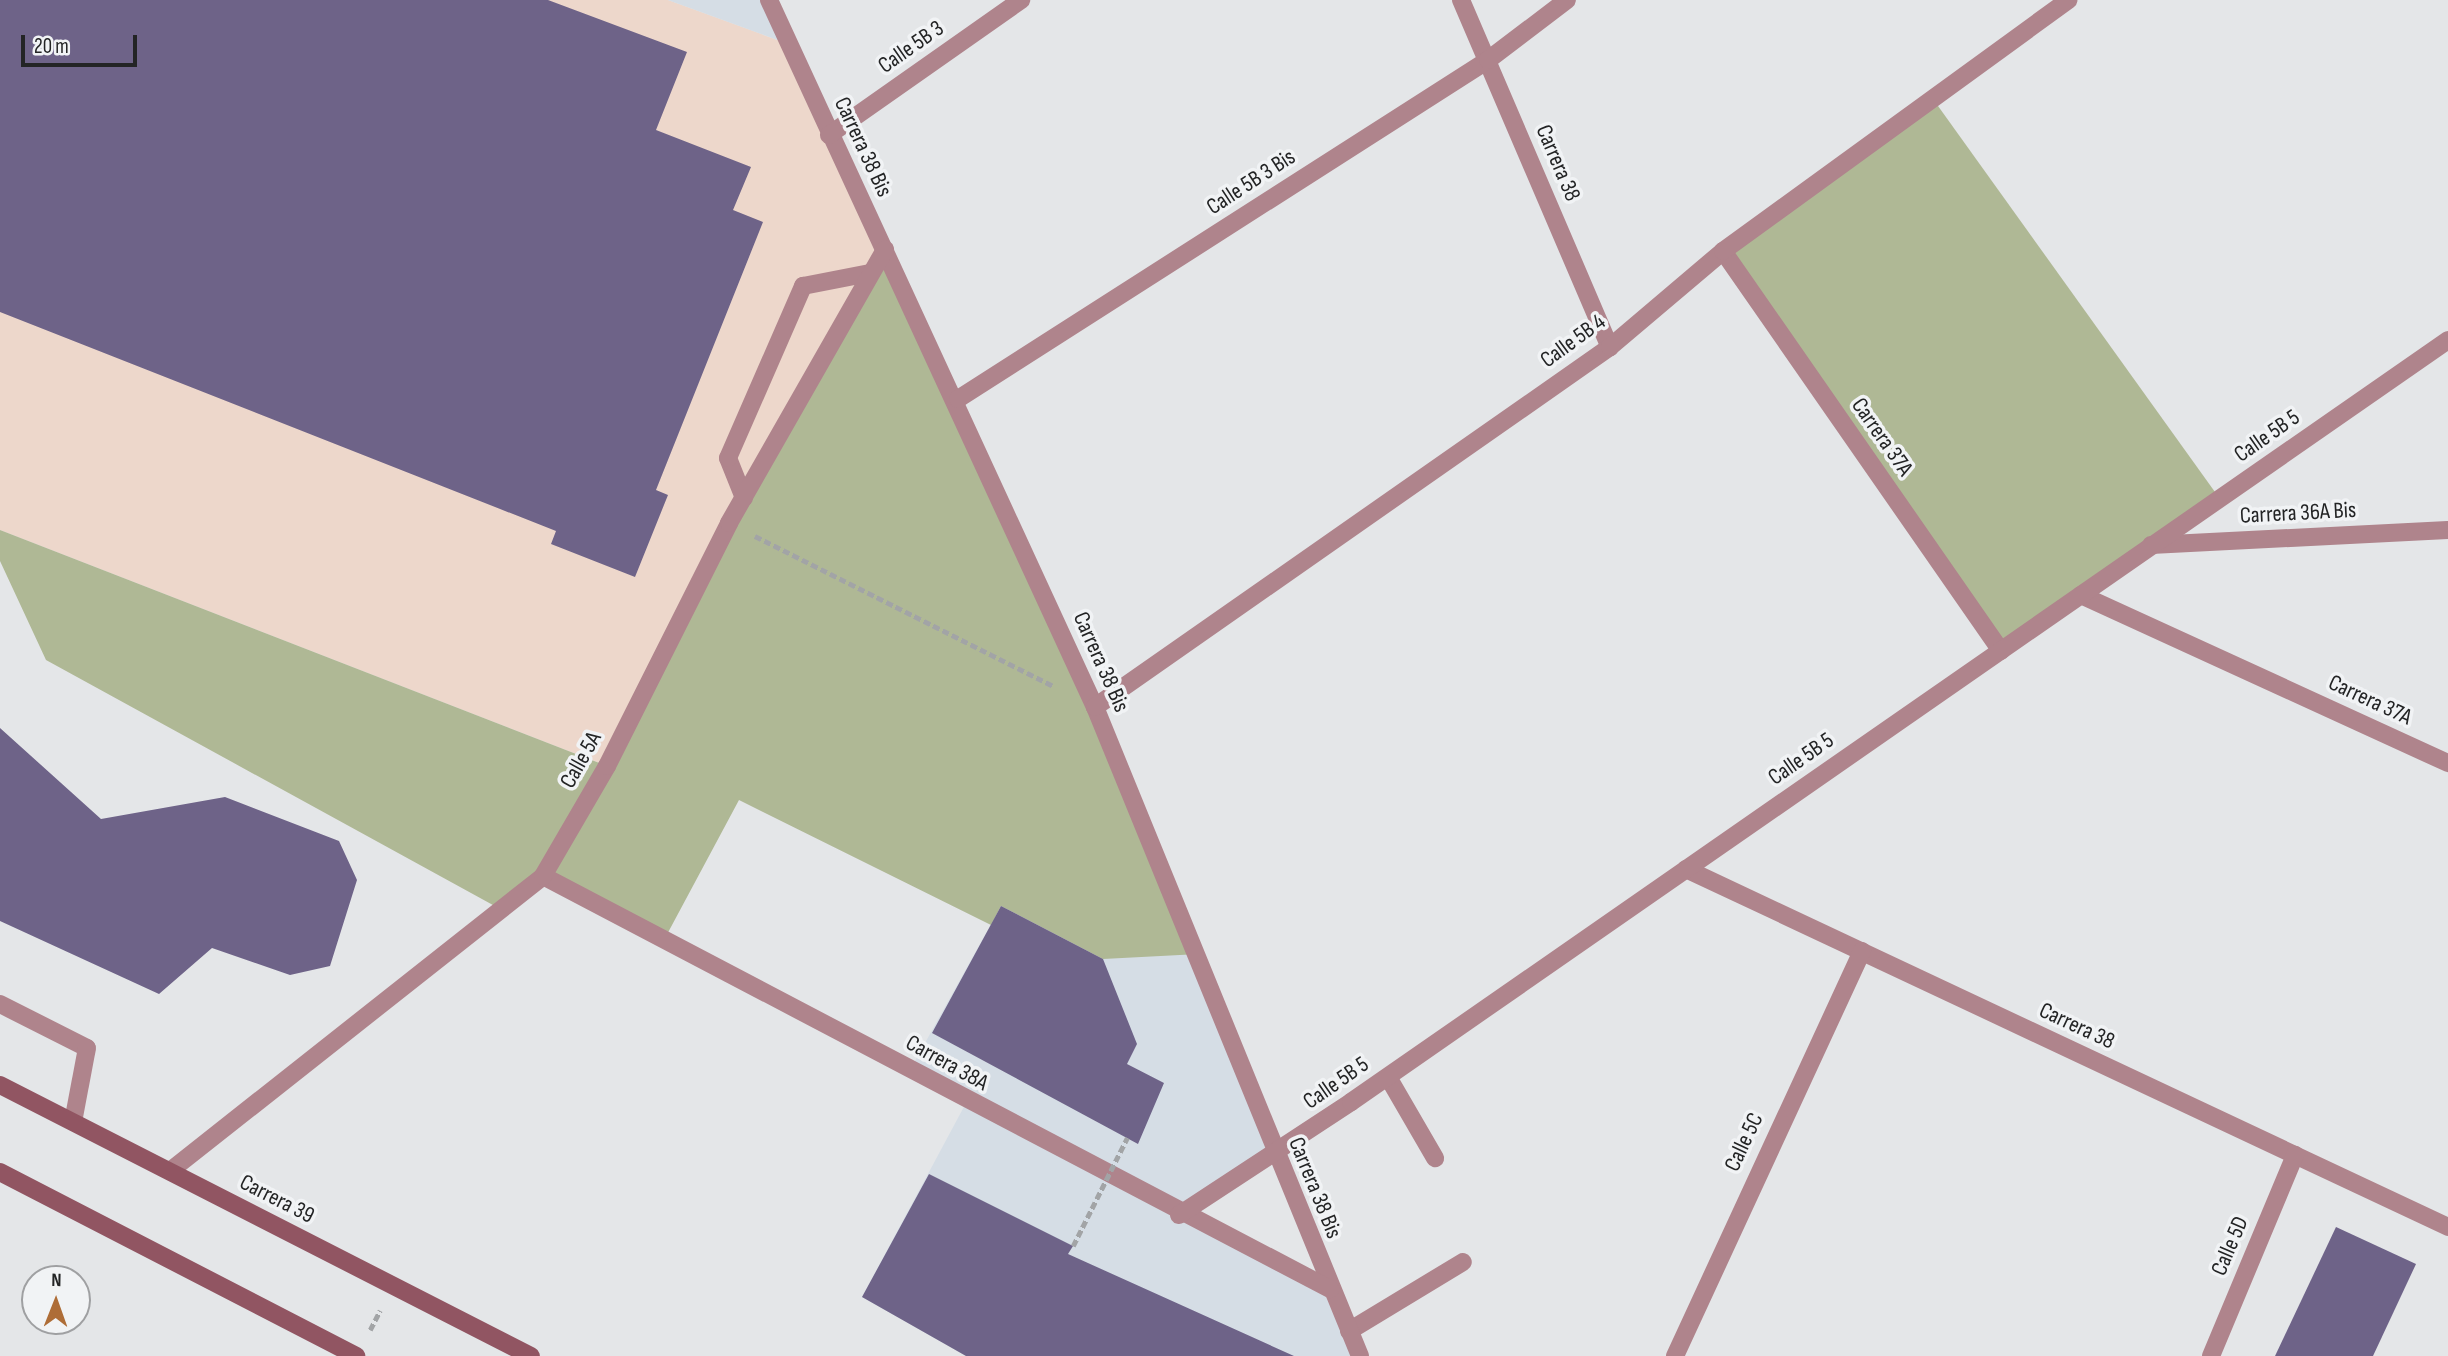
<!DOCTYPE html>
<style>
body{margin:0}
#map{position:relative;width:2448px;height:1356px;overflow:hidden;background:#e4e6e8;font-family:"Sofia Sans Condensed",sans-serif}
div>[style]{position:absolute}
.commercial>*{inset:0;background:#edd7cb}
.built>*{inset:0;background:#d5dde5}
.green>*{inset:0;background:#afb895}
.building>*{inset:0;background:#6e6388}
.path>*{height:4.5px;margin-top:-2.25px;transform-origin:0;background:repeating-linear-gradient(90deg,#a2a4a6 0 7px,transparent 0 10.5px)}
.service>*{height:18px;margin:-9px;padding:0 9px;transform-origin:9px;border-radius:9px;background:#af848c}
.minor>*{height:18px;margin:-9px;padding:0 9px;transform-origin:9px;border-radius:9px;background:#af848c}
.secondary>*{height:18px;margin:-9px;padding:0 9px;transform-origin:9px;border-radius:9px;background:#915562}
.path-bridge>*{height:4.5px;margin-top:-2.25px;transform-origin:0;background:repeating-linear-gradient(90deg,#a2a4a6 0 7px,transparent 0 10.5px)}
span{translate:-50% -50%;white-space:nowrap;text-align:center;line-height:1.15;-webkit-text-stroke:7px #f1f3f5;paint-order:stroke}
.street-label{font-size:23px;color:#232425}
.north{position:absolute;left:21px;top:1265px;width:70px;height:70px;box-sizing:border-box;background:#f1f3f5;border:2px solid #9fa0a2;border-radius:50%;rotate:1deg;font-size:19px;font-weight:700;line-height:28px;text-align:center;color:#232425}
.north::after{content:'';display:block;margin:auto;width:24px;height:32px;background:#ae6d37;clip-path:polygon(50% 0,100% 100%,50% 72%,0 100%)}
.scale{position:absolute;left:21px;top:35px;width:116px;height:32px;box-sizing:border-box;border:4px solid #232425;border-top:0;padding-left:9px;font-size:21px;line-height:24px;white-space:nowrap;color:#232425;-webkit-text-stroke:5px #f1f3f5;paint-order:stroke}
</style>
<div id="map">
<div class="commercial">
<i style="clip-path:polygon(0 0,668px 0,791px 45px,885px 249px,607px 766px,0 530px)"></i>
</div>
<div class="built">
<i style="clip-path:polygon(668px 0,769px 0,791px 45px,723px 20px)"></i>
<i style="clip-path:polygon(1001px 906px,1199px 954px,1275px 1155px,1180px 1214px,1330px 1289px,1360px 1356px,966px 1356px,862px 1297px,966px 1103px,910px 1070px)"></i>
</div>
<div class="green">
<i style="clip-path:polygon(1933px 99px,2220px 499px,2001px 651px,1723px 251px)"></i>
<i style="clip-path:polygon(885px 249px,1199px 954px,1103px 959px,1001px 906px,991px 925px,739px 800px,664px 940px,543px 876px,502px 910px,46px 660px,0 561px,0 530px,607px 766px)"></i>
</div>
<div class="building">
<i style="clip-path:polygon(0 0,548px 0,687px 52px,656px 130px,751px 167px,733px 210px,763px 222px,656px 490px,668px 495px,635px 577px,551px 544px,556px 531px,0 312px)"></i>
<i style="clip-path:polygon(0 728px,101px 819px,225px 797px,339px 841px,357px 880px,330px 966px,290px 975px,212px 948px,159px 994px,0 921px)"></i>
<i style="clip-path:polygon(1001px 906px,1103px 959px,1137px 1044px,1127px 1064px,1164px 1083px,1138px 1144px,932px 1033px)"></i>
<i style="clip-path:polygon(929px 1174px,1073px 1246px,1068px 1254px,1294px 1356px,966px 1356px,862px 1297px)"></i>
<i style="clip-path:polygon(2336px 1227px,2416px 1264px,2373px 1356px,2275px 1356px)"></i>
</div>
<div class="path">
<i style="left:755px;top:536px;width:334px;rotate:26.7deg"></i>
<i style="left:370px;top:1330px;width:22px;rotate:-63deg"></i>
</div>
<div class="service">
<i style="left:744px;top:498px;width:43px;rotate:-111.8deg"></i>
<i style="left:728px;top:458px;width:188px;rotate:-66.4deg"></i>
<i style="left:803px;top:286px;width:68px;rotate:-11deg"></i>
<i style="left:0;top:1004px;width:97px;rotate:26.8deg"></i>
<i style="left:87px;top:1048px;width:75px;rotate:100.7deg"></i>
<i style="left:1388px;top:1077px;width:94px;rotate:59.9deg"></i>
<i style="left:1349px;top:1331px;width:133px;rotate:-31.2deg"></i>
</div>
<div class="minor">
<i style="left:769px;top:0;width:779px;rotate:65.25deg"></i>
<i style="left:1095px;top:707px;width:701px;rotate:67.79deg"></i>
<i style="left:1461px;top:0;width:378px;rotate:66.8deg"></i>
<i style="left:829px;top:135px;width:235px;rotate:-35.1deg"></i>
<i style="left:1723px;top:251px;width:487px;rotate:55.2deg"></i>
<i style="left:958px;top:399px;width:629px;rotate:-32.6deg"></i>
<i style="left:1488px;top:60px;width:99px;rotate:-37.2deg"></i>
<i style="left:2151px;top:545px;width:297px;rotate:-2.9deg"></i>
<i style="left:2081px;top:595px;width:404px;rotate:24.6deg"></i>
<i style="left:1095px;top:707px;width:628px;rotate:-34.95deg"></i>
<i style="left:1610px;top:347px;width:148px;rotate:-40.3deg"></i>
<i style="left:1723px;top:251px;width:427px;rotate:-36deg"></i>
<i style="left:1686px;top:869px;width:842px;rotate:25.16deg"></i>
<i style="left:543px;top:876px;width:889px;rotate:27.69deg"></i>
<i style="left:170px;top:1171px;width:476px;rotate:-38.3deg"></i>
<i style="left:543px;top:876px;width:127px;rotate:-59.8deg"></i>
<i style="left:607px;top:766px;width:272px;rotate:-63.3deg"></i>
<i style="left:729px;top:523px;width:315px;rotate:-60.3deg"></i>
<i style="left:1179px;top:1215px;width:206px;rotate:-33.3deg"></i>
<i style="left:1351px;top:1102px;width:1336px;rotate:-34.78deg"></i>
<i style="left:1675px;top:1356px;width:446px;rotate:-65.2deg"></i>
<i style="left:2211px;top:1356px;width:218px;rotate:-67.3deg"></i>
</div>
<div class="secondary">
<i style="left:0;top:1085px;width:596px;rotate:27.04deg"></i>
<i style="left:0;top:1172px;width:401px;rotate:27.3deg"></i>
</div>
<div class="path-bridge">
<i style="left:1073px;top:1246px;width:121px;rotate:-63.4deg"></i>
</div>
<div class="street-label">
<span style="left:911px;top:47px;rotate:-35deg">Calle 5B 3</span>
<span style="left:863px;top:147px;rotate:65deg">Carrera 38 Bis</span>
<span style="left:1558px;top:163px;rotate:67deg">Carrera 38</span>
<span style="left:1251px;top:182px;rotate:-33deg">Calle 5B 3 Bis</span>
<span style="left:1573px;top:341px;rotate:-36deg">Calle 5B 4</span>
<span style="left:2267px;top:436px;rotate:-35deg">Calle 5B 5</span>
<span style="left:1882px;top:437px;rotate:55deg">Carrera 37A</span>
<span style="left:2298px;top:513px;rotate:-3deg">Carrera 36A Bis</span>
<span style="left:1101px;top:662px;rotate:66deg">Carrera 38 Bis</span>
<span style="left:2370px;top:700px;rotate:25deg">Carrera 37A</span>
<span style="left:1801px;top:759px;rotate:-35deg">Calle 5B 5</span>
<span style="left:581px;top:760px;rotate:-61deg">Calle 5A</span>
<span style="left:2077px;top:1026px;rotate:25deg">Carrera 38</span>
<span style="left:947px;top:1063px;rotate:29deg">Carrera 38A</span>
<span style="left:1336px;top:1083px;rotate:-35deg">Calle 5B 5</span>
<span style="left:1744px;top:1142px;rotate:-65deg">Calle 5C</span>
<span style="left:1315px;top:1188px;rotate:68deg">Carrera 38 Bis</span>
<span style="left:277px;top:1199px;rotate:27deg">Carrera 39</span>
<span style="left:2230px;top:1246px;rotate:-67deg">Calle 5D</span>
</div>
<div class="north">N</div>
<div class="scale">20 m</div>
</div>
